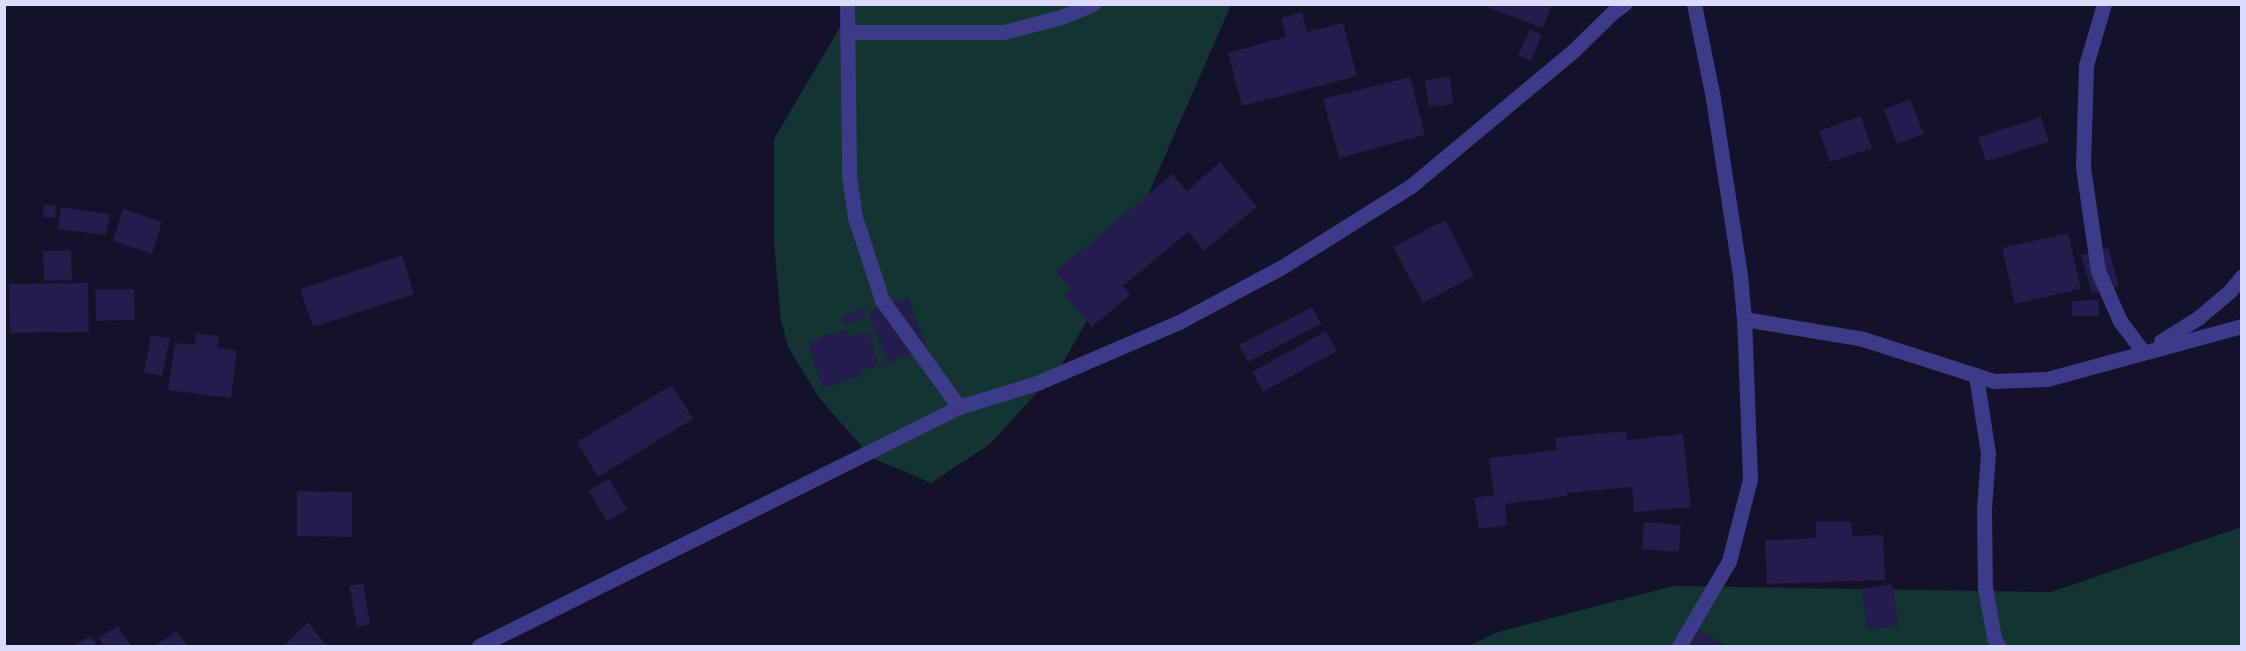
<!DOCTYPE html>
<style>
body{margin:0}
#map{position:relative;width:2246px;height:651px;overflow:hidden;background:#14112a;font-family:"Nunito Sans",sans-serif}
div>[style]{position:absolute}
.green>*{inset:0;background:#133432}
.building>*{inset:0;background:#241c4b}
.minor>*{height:15px;margin:-7.5px;padding:0 7.5px;transform-origin:7.5px;border-radius:7.5px;background:#3c3b89}
span{translate:-50% -50%;white-space:nowrap;text-align:center;line-height:1.15;-webkit-text-stroke:6px #14112a;paint-order:stroke}
.frame{position:absolute;inset:0;border:6px solid #dddaff;pointer-events:none}
</style>
<div id="map">
<div class="green">
<i style="clip-path:polygon(853px 5px,1231px 5px,1113px 275px,1061px 366px,990px 444px,931px 483px,872px 458px,820px 399px,788px 347px,781px 321px,774px 243px,774px 139px)"></i>
<i style="clip-path:polygon(2241px 527px,2241px 646px,1468px 646px,1498px 632px,1673px 586px,2051px 592px)"></i>
</div>
<div class="building">
<i style="clip-path:polygon(1490px 4px,1552px 4px,1543px 28px,1489px 8px)"></i>
<i style="clip-path:polygon(1302px 12px,1307px 32px,1343px 23px,1357px 76px,1242px 106px,1228px 53px,1286px 37px,1281px 18px)"></i>
<i style="clip-path:polygon(1530px 29px,1542px 35px,1531px 61px,1518px 56px)"></i>
<i style="clip-path:polygon(1410px 77px,1425px 135px,1339px 158px,1323px 99px)"></i>
<i style="clip-path:polygon(1450px 77px,1453px 104px,1429px 107px,1425px 80px)"></i>
<i style="clip-path:polygon(1910px 99px,1924px 134px,1897px 144px,1884px 110px)"></i>
<i style="clip-path:polygon(1861px 116px,1872px 148px,1830px 162px,1819px 131px)"></i>
<i style="clip-path:polygon(2041px 117px,2049px 142px,1986px 161px,1978px 137px)"></i>
<i style="clip-path:polygon(1220px 162px,1257px 207px,1204px 251px,1188px 232px,1123px 286px,1130px 295px,1092px 327px,1065px 295px,1071px 289px,1056px 272px,1172px 174px,1187px 191px)"></i>
<i style="clip-path:polygon(44px 205px,56px 206px,55px 218px,43px 217px)"></i>
<i style="clip-path:polygon(61px 207px,110px 214px,106px 235px,58px 229px)"></i>
<i style="clip-path:polygon(123px 209px,162px 222px,152px 254px,113px 241px)"></i>
<i style="clip-path:polygon(1445px 220px,1474px 276px,1423px 303px,1393px 247px)"></i>
<i style="clip-path:polygon(2068px 233px,2081px 289px,2015px 304px,2002px 248px)"></i>
<i style="clip-path:polygon(2108px 247px,2119px 286px,2092px 294px,2081px 255px)"></i>
<i style="clip-path:polygon(71px 250px,72px 280px,44px 281px,43px 251px)"></i>
<i style="clip-path:polygon(402px 255px,414px 294px,313px 327px,300px 289px)"></i>
<i style="clip-path:polygon(88px 283px,89px 332px,10px 333px,9px 284px)"></i>
<i style="clip-path:polygon(134px 289px,135px 320px,96px 321px,95px 290px)"></i>
<i style="clip-path:polygon(908px 297px,927px 348px,887px 363px,868px 312px)"></i>
<i style="clip-path:polygon(2099px 300px,2099px 316px,2072px 316px,2072px 301px)"></i>
<i style="clip-path:polygon(1312px 307px,1321px 324px,1248px 362px,1239px 345px)"></i>
<i style="clip-path:polygon(863px 309px,866px 317px,844px 325px,841px 317px)"></i>
<i style="clip-path:polygon(847px 329px,849px 337px,869px 331px,879px 365px,860px 371px,861px 376px,822px 388px,808px 341px)"></i>
<i style="clip-path:polygon(1326px 331px,1337px 351px,1263px 392px,1252px 372px)"></i>
<i style="clip-path:polygon(196px 333px,219px 336px,217px 348px,237px 351px,231px 398px,168px 390px,175px 343px,195px 345px)"></i>
<i style="clip-path:polygon(151px 335px,170px 338px,162px 376px,144px 372px)"></i>
<i style="clip-path:polygon(672px 385px,693px 419px,598px 477px,577px 442px)"></i>
<i style="clip-path:polygon(1626px 431px,1627px 440px,1683px 434px,1691px 507px,1634px 512px,1632px 487px,1567px 493px,1567px 496px,1505px 504px,1507px 525px,1479px 529px,1474px 498px,1494px 495px,1489px 458px,1557px 450px,1555px 438px)"></i>
<i style="clip-path:polygon(609px 479px,627px 509px,607px 522px,589px 491px)"></i>
<i style="clip-path:polygon(297px 491px,352px 492px,352px 537px,297px 536px)"></i>
<i style="clip-path:polygon(1851px 521px,1852px 536px,1883px 535px,1885px 580px,1767px 584px,1765px 540px,1816px 538px,1816px 522px)"></i>
<i style="clip-path:polygon(1644px 522px,1681px 525px,1679px 552px,1642px 549px)"></i>
<i style="clip-path:polygon(363px 583px,370px 624px,357px 627px,349px 586px)"></i>
<i style="clip-path:polygon(1892px 584px,1899px 625px,1868px 630px,1861px 589px)"></i>
<i style="clip-path:polygon(308px 622px,327px 646px,284px 646px)"></i>
<i style="clip-path:polygon(118px 626px,131px 646px,104px 646px,98px 638px)"></i>
<i style="clip-path:polygon(1699px 630px,1727px 646px,1690px 646px)"></i>
<i style="clip-path:polygon(177px 631px,188px 646px,154px 646px)"></i>
<i style="clip-path:polygon(91px 636px,98px 646px,73px 646px)"></i>
</div>
<div class="minor">
<i style="left:847px;top:4px;width:172px;rotate:89.3deg"></i>
<i style="left:849px;top:176px;width:41px;rotate:81.7deg"></i>
<i style="left:855px;top:217px;width:87px;rotate:72deg"></i>
<i style="left:882px;top:300px;width:132px;rotate:54.3deg"></i>
<i style="left:2104px;top:4px;width:64px;rotate:106.4deg"></i>
<i style="left:2086px;top:65px;width:102px;rotate:91.7deg"></i>
<i style="left:2083px;top:167px;width:105px;rotate:81.8deg"></i>
<i style="left:2098px;top:271px;width:55px;rotate:66.3deg"></i>
<i style="left:2120px;top:321px;width:39px;rotate:53deg"></i>
<i style="left:849px;top:32px;width:155px"></i>
<i style="left:1004px;top:32px;width:59px;rotate:-14.7deg"></i>
<i style="left:1061px;top:17px;width:35px;rotate:-22deg"></i>
<i style="left:1744px;top:319px;width:121px;rotate:9.5deg"></i>
<i style="left:1863px;top:339px;width:138px;rotate:17.8deg"></i>
<i style="left:1994px;top:381px;width:53px;rotate:-2.2deg"></i>
<i style="left:2047px;top:379px;width:202px;rotate:-15.2deg"></i>
<i style="left:2161px;top:341px;width:44px;rotate:-31.9deg"></i>
<i style="left:2198px;top:318px;width:42px;rotate:-40.2deg"></i>
<i style="left:2230px;top:291px;width:19px;rotate:-51deg"></i>
<i style="left:1976px;top:375px;width:79px;rotate:81.3deg"></i>
<i style="left:1988px;top:453px;width:56px;rotate:94.1deg"></i>
<i style="left:1984px;top:509px;width:78px;rotate:89.3deg"></i>
<i style="left:1985px;top:587px;width:52px;rotate:80deg"></i>
<i style="left:1994px;top:638px;width:9px;rotate:63deg"></i>
<i style="left:479px;top:646px;width:536px;rotate:-26.47deg"></i>
<i style="left:959px;top:407px;width:82px;rotate:-17.1deg"></i>
<i style="left:1037px;top:383px;width:155px;rotate:-23.2deg"></i>
<i style="left:1179px;top:322px;width:117px;rotate:-28.1deg"></i>
<i style="left:1282px;top:267px;width:152px;rotate:-32.1deg"></i>
<i style="left:1411px;top:186px;width:209px;rotate:-39.8deg"></i>
<i style="left:1572px;top:52px;width:57px;rotate:-44.3deg"></i>
<i style="left:1613px;top:12px;width:14px;rotate:-36deg"></i>
<i style="left:1679px;top:646px;width:99px;rotate:-59.5deg"></i>
<i style="left:1729px;top:561px;width:85px;rotate:-75.6deg"></i>
<i style="left:1750px;top:479px;width:160px;rotate:-92.1deg"></i>
<i style="left:1744px;top:319px;width:44px;rotate:-95.2deg"></i>
<i style="left:1740px;top:275px;width:179px;rotate:-98.7deg"></i>
<i style="left:1713px;top:98px;width:96px;rotate:-101.4deg"></i>
</div>
<div class="frame"></div>
</div>
